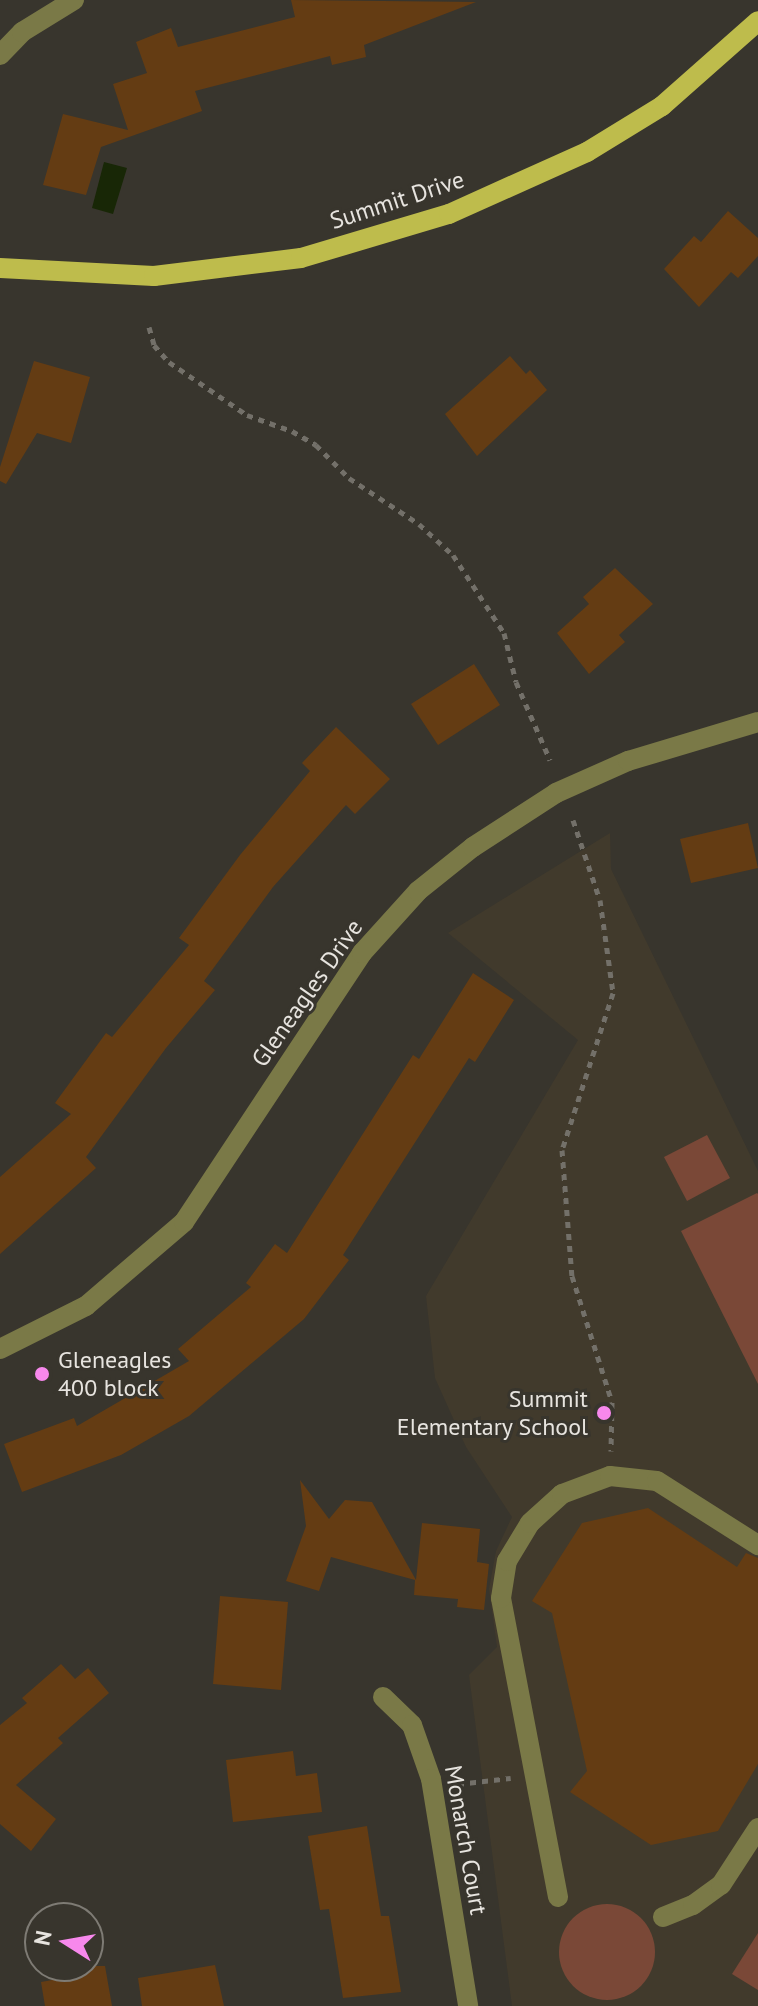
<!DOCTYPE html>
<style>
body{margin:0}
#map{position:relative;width:758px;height:2006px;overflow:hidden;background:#38352d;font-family:"PT Sans",sans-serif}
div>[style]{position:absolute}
.built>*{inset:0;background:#413a2c}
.green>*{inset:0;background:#7a4837}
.round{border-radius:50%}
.water>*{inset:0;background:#182706}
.building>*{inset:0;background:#643c13}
.path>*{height:5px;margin-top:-2.5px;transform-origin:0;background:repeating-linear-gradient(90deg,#737069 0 6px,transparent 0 12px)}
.minor>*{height:20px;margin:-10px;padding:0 10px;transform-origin:10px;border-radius:10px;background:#7a7947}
.major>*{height:20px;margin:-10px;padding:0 10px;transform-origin:10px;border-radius:10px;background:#bebc4c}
.dots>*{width:22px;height:22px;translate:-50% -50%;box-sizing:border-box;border:4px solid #38352d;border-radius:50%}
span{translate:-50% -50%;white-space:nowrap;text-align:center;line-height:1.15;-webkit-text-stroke:6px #38352d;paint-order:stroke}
.street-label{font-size:24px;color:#e7e4df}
.poi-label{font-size:24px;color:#e7e4df}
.left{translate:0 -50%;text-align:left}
.right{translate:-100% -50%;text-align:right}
.north{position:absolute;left:24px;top:1902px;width:80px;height:80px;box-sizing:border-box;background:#38352d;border:2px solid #7e7b74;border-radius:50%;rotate:281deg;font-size:22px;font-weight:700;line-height:32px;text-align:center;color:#e7e4df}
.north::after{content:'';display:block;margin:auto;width:28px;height:36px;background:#f788ec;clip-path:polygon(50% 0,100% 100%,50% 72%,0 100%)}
</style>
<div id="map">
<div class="built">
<i style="clip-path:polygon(610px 833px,611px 869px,758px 1171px,758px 2006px,512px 2006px,469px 1675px,497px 1647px,489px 1589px,496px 1551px,512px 1517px,466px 1447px,435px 1378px,426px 1296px,578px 1040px,448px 933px)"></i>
</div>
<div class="green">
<i style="clip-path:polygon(707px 1135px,730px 1178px,687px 1201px,664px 1157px)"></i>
<i style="clip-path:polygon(757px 1193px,758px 1194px,758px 1384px,681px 1231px)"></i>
<i class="round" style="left:559px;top:1904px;width:96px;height:96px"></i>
<i style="clip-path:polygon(758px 1933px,758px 1990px,732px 1974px)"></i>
</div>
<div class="water">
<i style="clip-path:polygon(104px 162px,127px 168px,113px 214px,92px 208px)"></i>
</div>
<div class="building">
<i style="clip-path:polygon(291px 0,476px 2px,364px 45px,366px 57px,332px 65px,330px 56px,195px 91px,202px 111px,101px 147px,86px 195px,43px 185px,63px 114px,128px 130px,113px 84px,147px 73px,136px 42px,171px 28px,178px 47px,295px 17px)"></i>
<i style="clip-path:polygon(728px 211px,758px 238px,758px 256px,738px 278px,731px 272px,699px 307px,664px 269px,694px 236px,701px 242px)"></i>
<i style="clip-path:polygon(510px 356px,526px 374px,530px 370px,547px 390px,477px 456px,445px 414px)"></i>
<i style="clip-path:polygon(34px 361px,90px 377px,71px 443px,37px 433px,6px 484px,0 481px,0 467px)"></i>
<i style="clip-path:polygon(615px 568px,653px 604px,619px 635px,625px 642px,589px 674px,557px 633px,589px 604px,583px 597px)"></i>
<i style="clip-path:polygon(474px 664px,500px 705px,438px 745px,411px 704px)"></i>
<i style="clip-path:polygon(336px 727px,390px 779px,355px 814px,346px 805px,273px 887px,204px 981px,215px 990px,166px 1048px,86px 1157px,96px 1168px,0 1254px,0 1177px,71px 1114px,55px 1103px,106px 1033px,112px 1037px,189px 945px,179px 938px,240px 855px,310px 771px,302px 763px)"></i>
<i style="clip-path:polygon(748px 823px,758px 868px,691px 883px,680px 839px)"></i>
<i style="clip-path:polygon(473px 973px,514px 1000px,475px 1062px,469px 1058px,343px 1255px,349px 1260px,304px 1319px,189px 1416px,121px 1455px,22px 1492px,4px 1444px,74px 1418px,77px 1426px,189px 1361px,178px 1349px,251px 1287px,246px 1283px,275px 1244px,287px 1253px,413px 1055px,419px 1059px)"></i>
<i style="clip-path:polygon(300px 1480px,329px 1519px,345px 1500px,372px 1502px,416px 1580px,422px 1523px,480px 1529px,477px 1562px,489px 1564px,484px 1610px,457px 1607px,458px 1599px,414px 1595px,415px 1580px,331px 1557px,319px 1591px,286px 1581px,306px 1526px)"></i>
<i style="clip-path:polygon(648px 1508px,737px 1567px,746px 1553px,758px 1558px,758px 1764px,718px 1831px,651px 1845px,570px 1792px,587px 1771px,552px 1613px,532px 1601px,582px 1523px)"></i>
<i style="clip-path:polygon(220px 1596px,288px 1602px,281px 1690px,213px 1684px)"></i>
<i style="clip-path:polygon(61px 1664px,75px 1679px,88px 1668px,109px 1693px,58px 1738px,63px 1743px,16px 1785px,56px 1819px,31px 1851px,0 1824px,0 1725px,27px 1703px,22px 1698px)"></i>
<i style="clip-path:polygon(293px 1751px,296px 1776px,317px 1773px,322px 1812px,233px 1822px,226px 1760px)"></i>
<i style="clip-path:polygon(367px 1826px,381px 1916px,389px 1916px,401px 1992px,343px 1998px,329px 1909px,320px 1910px,308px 1836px)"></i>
<i style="clip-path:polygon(215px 1965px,224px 2006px,142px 2006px,138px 1978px)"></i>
<i style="clip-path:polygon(55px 1966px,105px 1966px,112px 2006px,45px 2006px,41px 1982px,58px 1979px)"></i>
</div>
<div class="path">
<i style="left:149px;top:327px;width:19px;rotate:74deg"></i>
<i style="left:154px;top:345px;width:23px;rotate:49deg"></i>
<i style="left:169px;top:362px;width:94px;rotate:34.2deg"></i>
<i style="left:247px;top:415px;width:48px;rotate:19.6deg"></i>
<i style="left:292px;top:431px;width:28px;rotate:30deg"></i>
<i style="left:316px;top:445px;width:47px;rotate:45deg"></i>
<i style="left:349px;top:478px;width:84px;rotate:33.3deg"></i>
<i style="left:419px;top:524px;width:46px;rotate:42.4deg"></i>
<i style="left:453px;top:555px;width:93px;rotate:56.8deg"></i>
<i style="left:504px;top:633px;width:50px;rotate:76.2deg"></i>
<i style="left:516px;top:682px;width:85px;rotate:66.4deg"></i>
<i style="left:573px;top:820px;width:84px;rotate:71.4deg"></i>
<i style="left:600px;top:900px;width:94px;rotate:82deg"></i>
<i style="left:613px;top:993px;width:165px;rotate:108deg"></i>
<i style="left:562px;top:1150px;width:126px;rotate:85.5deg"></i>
<i style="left:572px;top:1276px;width:132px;rotate:72.4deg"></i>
<i style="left:612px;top:1402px;width:49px;rotate:91.2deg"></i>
<i style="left:458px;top:1784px;width:53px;rotate:-6.5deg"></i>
</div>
<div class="minor">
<i style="left:0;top:55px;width:32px;rotate:-46deg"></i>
<i style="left:22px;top:32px;width:61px;rotate:-31.6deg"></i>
<i style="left:0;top:1349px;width:96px;rotate:-26.6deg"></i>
<i style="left:86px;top:1306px;width:129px;rotate:-40.6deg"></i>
<i style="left:184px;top:1222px;width:323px;rotate:-56.5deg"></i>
<i style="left:362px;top:953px;width:84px;rotate:-47.9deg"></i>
<i style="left:418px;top:891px;width:70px;rotate:-38.7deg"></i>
<i style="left:473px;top:847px;width:99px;rotate:-33deg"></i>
<i style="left:556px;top:793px;width:79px;rotate:-24deg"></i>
<i style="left:628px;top:761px;width:136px;rotate:-16.7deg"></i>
<i style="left:383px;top:1697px;width:40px;rotate:44deg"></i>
<i style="left:412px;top:1725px;width:57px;rotate:70.6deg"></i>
<i style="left:431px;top:1779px;width:230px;rotate:80.7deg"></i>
<i style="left:558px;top:1897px;width:304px;rotate:-100.8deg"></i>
<i style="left:501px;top:1598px;width:37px;rotate:-81deg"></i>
<i style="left:507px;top:1561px;width:44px;rotate:-58.8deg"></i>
<i style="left:530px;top:1523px;width:43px;rotate:-42.2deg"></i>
<i style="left:562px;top:1494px;width:51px;rotate:-20.6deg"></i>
<i style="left:610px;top:1476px;width:47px;rotate:6.1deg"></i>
<i style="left:657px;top:1481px;width:120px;rotate:32.4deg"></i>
<i style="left:663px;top:1917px;width:32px;rotate:-22deg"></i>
<i style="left:693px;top:1905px;width:34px;rotate:-36deg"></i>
<i style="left:721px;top:1885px;width:68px;rotate:-57deg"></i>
</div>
<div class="major">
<i style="left:0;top:268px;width:154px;rotate:3deg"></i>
<i style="left:154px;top:276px;width:148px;rotate:-7deg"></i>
<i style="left:301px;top:258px;width:154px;rotate:-16.6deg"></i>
<i style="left:449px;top:214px;width:151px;rotate:-24.2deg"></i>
<i style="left:587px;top:152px;width:88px;rotate:-31.5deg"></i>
<i style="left:662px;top:106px;width:128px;rotate:-41.5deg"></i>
</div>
<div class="dots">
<i style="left:42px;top:1374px;background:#f788ec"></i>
<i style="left:604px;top:1413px;background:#f788ec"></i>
</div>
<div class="street-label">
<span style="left:397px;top:200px;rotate:-18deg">Summit Drive</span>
<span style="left:307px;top:993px;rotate:-55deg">Gleneagles Drive</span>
<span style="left:466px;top:1840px;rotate:80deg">Monarch Court</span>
</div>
<div class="poi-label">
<span class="left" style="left:58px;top:1374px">Gleneagles<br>400 block</span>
<span class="right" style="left:588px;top:1413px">Summit<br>Elementary School</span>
</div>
<div class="north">N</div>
</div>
